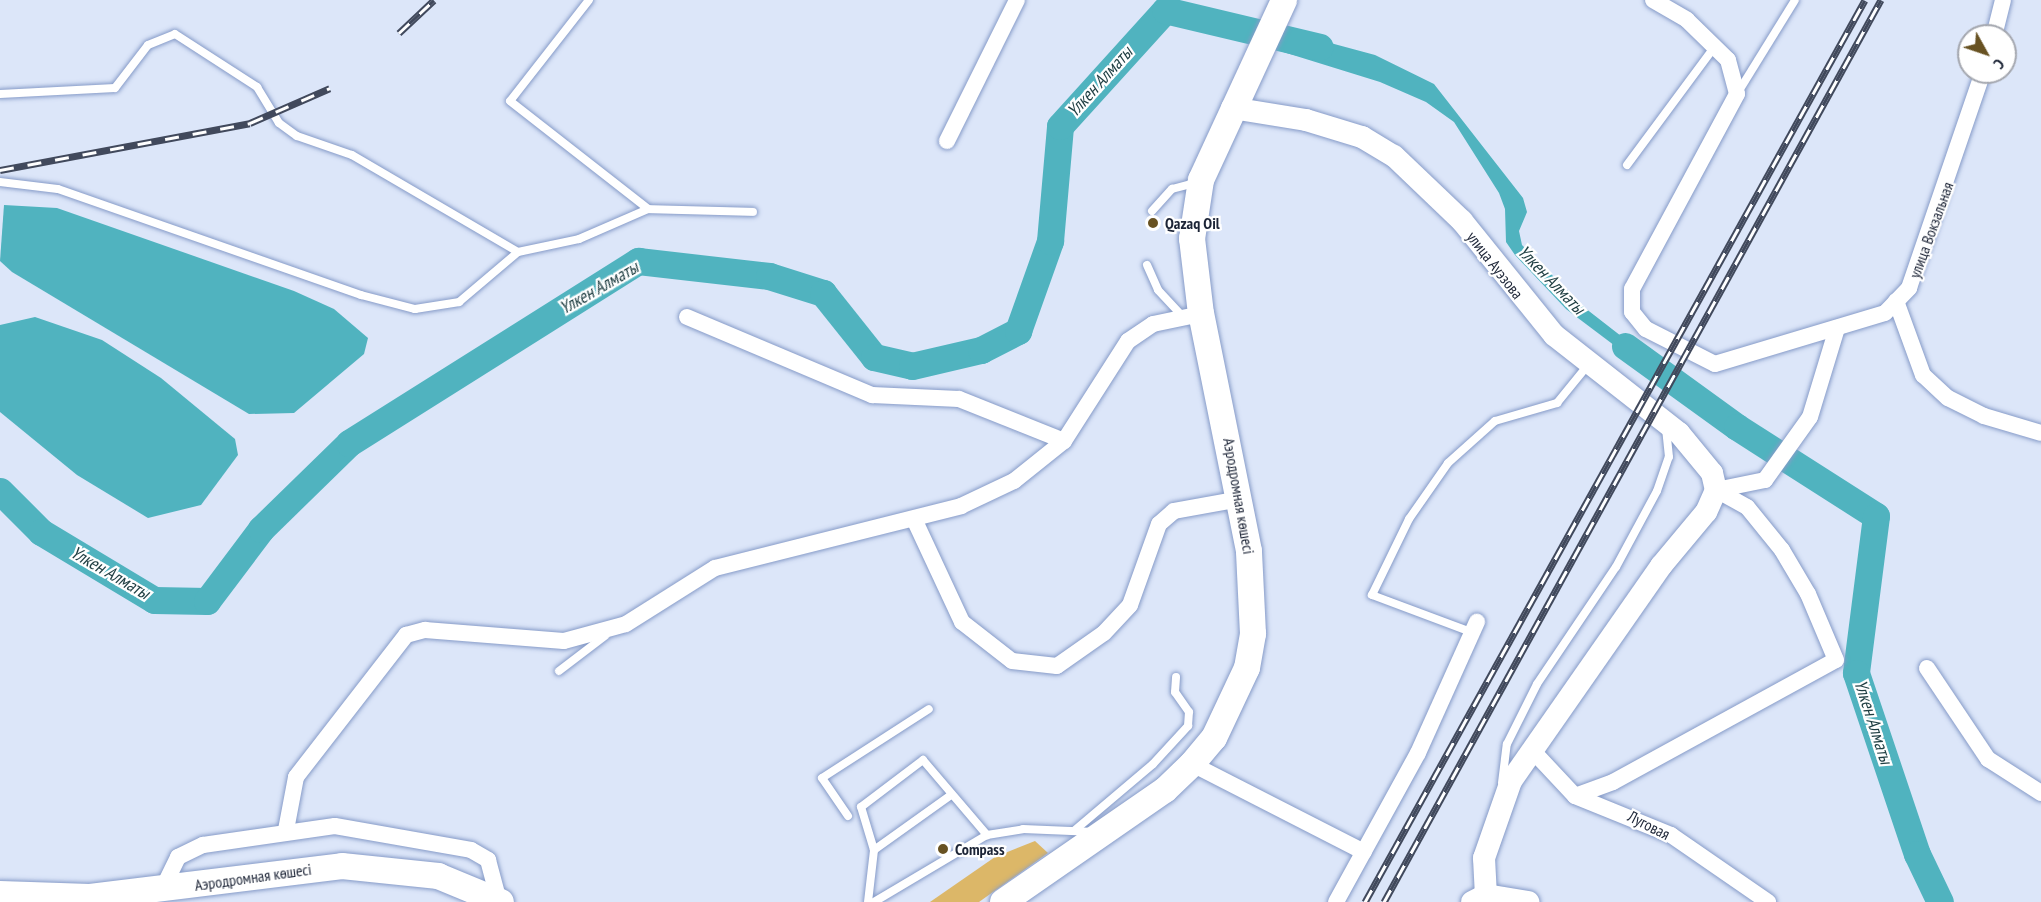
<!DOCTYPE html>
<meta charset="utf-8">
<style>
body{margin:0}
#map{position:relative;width:2041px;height:902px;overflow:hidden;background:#dce6f9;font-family:"PT Sans Narrow",sans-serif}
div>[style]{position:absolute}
.green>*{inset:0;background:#dcb768}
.water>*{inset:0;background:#50b3bf}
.river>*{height:27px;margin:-13.5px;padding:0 13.5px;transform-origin:13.5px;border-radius:13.5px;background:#50b3bf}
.roads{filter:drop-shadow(0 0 2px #869bc8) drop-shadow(0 0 2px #869bc8)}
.service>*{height:8px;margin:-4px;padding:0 4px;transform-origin:4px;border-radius:4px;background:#fff}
.minor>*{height:16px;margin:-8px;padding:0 8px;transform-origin:8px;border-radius:8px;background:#fff}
.secondary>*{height:22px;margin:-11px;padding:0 11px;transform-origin:11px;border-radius:11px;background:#fff}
.primary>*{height:26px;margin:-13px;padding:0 13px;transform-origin:13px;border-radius:13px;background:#fff}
.rail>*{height:7px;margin-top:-3.5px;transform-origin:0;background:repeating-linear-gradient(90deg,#fff 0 14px,#41495c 0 28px);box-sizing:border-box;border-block:2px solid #41495c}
.dots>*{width:16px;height:16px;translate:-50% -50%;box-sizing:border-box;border:3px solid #fff;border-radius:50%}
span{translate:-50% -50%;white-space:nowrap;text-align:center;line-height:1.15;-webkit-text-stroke:4.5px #fff;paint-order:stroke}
.poi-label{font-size:16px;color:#1c2436;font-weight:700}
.left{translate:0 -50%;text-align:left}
.street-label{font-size:16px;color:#1c2436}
.water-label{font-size:18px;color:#1f3e42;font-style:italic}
.north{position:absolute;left:1957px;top:24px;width:60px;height:60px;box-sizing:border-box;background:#fff;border:2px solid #a4a7af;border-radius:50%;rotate:130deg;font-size:16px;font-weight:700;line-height:24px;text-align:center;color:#1c2436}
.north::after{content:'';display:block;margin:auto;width:21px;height:27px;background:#685222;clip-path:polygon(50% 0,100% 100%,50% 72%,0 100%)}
</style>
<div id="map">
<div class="green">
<i style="clip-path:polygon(1035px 841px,1048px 853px,979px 902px,930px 902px,995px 857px)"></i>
</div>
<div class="water">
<i style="clip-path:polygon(1286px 31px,1375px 55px,1434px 84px,1523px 198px,1527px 212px,1519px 231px,1522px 245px,1585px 308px,1657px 364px,1651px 373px,1566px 309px,1515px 255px,1506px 242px,1505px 209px,1499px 193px,1454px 122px,1426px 102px,1380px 82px,1280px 51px)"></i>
<i style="clip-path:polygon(4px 205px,57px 208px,294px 291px,334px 309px,368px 338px,364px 354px,294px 413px,249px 414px,12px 272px,0 261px)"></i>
<i style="clip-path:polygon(35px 317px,102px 340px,161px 378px,235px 439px,238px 455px,201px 505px,148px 518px,77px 475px,0 412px,0 325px)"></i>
<i style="clip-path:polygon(1917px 854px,1947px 902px,1930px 902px)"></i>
</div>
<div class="river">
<i style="left:1625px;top:346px;width:138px;rotate:35.9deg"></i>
<i style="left:1737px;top:427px;width:165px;rotate:32.6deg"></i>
<i style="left:1876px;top:516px;width:158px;rotate:97.3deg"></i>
<i style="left:1856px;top:673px;width:191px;rotate:71.4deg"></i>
<i style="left:1917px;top:854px;width:53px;rotate:64.4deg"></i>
<i style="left:0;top:491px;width:58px;rotate:45deg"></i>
<i style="left:41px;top:532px;width:132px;rotate:31deg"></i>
<i style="left:154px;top:600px;width:53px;rotate:1.1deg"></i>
<i style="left:207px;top:601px;width:90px;rotate:-53.1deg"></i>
<i style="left:261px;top:529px;width:123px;rotate:-44.3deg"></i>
<i style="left:349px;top:443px;width:342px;rotate:-32.2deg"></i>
<i style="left:638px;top:261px;width:132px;rotate:6.5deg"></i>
<i style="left:769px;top:276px;width:57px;rotate:17.5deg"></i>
<i style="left:823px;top:293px;width:82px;rotate:51.4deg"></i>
<i style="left:874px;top:357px;width:39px;rotate:13deg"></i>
<i style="left:912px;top:366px;width:71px;rotate:-13.1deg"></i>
<i style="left:981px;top:350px;width:42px;rotate:-27.2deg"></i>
<i style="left:1018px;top:331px;width:96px;rotate:-70.4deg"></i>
<i style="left:1050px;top:241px;width:115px;rotate:-85deg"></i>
<i style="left:1060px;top:126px;width:156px;rotate:-47.8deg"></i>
<i style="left:1165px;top:10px;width:159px;rotate:13.4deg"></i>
</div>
<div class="roads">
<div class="service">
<i style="left:589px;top:0;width:128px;rotate:128deg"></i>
<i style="left:510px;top:101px;width:175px;rotate:38deg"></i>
<i style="left:0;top:94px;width:115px;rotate:-3deg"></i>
<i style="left:115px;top:88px;width:54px;rotate:-52.5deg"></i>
<i style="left:148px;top:45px;width:29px;rotate:-22deg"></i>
<i style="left:175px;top:34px;width:98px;rotate:32.9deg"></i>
<i style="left:257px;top:87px;width:42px;rotate:58.6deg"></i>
<i style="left:279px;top:123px;width:22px;rotate:36deg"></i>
<i style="left:297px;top:136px;width:58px;rotate:19.1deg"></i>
<i style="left:352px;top:155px;width:192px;rotate:30.3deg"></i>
<i style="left:518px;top:252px;width:62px;rotate:-12deg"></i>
<i style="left:579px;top:239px;width:75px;rotate:-23.5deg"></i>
<i style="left:648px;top:209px;width:105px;rotate:1.6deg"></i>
<i style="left:1737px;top:94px;width:110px;rotate:-58.3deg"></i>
<i style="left:1627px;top:165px;width:148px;rotate:-53.5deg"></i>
<i style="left:0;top:182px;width:58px;rotate:6.9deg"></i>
<i style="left:58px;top:189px;width:321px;rotate:19.3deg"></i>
<i style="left:361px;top:295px;width:56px;rotate:14.5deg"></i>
<i style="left:415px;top:309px;width:45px;rotate:-9deg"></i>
<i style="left:459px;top:302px;width:77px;rotate:-40.3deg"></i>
<i style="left:1152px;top:211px;width:30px;rotate:-48deg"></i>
<i style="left:1172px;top:189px;width:27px;rotate:-15deg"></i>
<i style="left:1147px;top:265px;width:27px;rotate:66deg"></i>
<i style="left:1158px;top:290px;width:34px;rotate:47deg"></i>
<i style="left:1471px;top:632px;width:106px;rotate:-159.5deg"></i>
<i style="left:1372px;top:595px;width:85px;rotate:-64deg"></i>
<i style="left:1409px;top:519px;width:68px;rotate:-55.1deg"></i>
<i style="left:1448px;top:463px;width:63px;rotate:-41.8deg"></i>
<i style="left:1495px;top:421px;width:65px;rotate:-16.2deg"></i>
<i style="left:1557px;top:403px;width:49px;rotate:-50.8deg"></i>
<i style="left:559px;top:671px;width:58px;rotate:-37.3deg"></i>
<i style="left:1502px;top:783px;width:39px;rotate:-83deg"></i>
<i style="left:1507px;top:744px;width:67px;rotate:-63.4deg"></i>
<i style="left:1537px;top:684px;width:141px;rotate:-56deg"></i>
<i style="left:1616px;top:567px;width:86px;rotate:-61.7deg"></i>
<i style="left:1657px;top:491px;width:36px;rotate:-71deg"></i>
<i style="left:1669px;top:457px;width:31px;rotate:-96deg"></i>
<i style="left:848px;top:816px;width:46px;rotate:-124.4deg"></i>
<i style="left:822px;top:778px;width:127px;rotate:-32.8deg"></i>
<i style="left:1075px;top:830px;width:102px;rotate:-40.2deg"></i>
<i style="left:1153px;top:764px;width:52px;rotate:-47.4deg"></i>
<i style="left:1188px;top:726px;width:14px;rotate:-86deg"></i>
<i style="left:1189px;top:712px;width:24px;rotate:-125deg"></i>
<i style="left:1175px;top:692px;width:15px;rotate:-86deg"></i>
<i style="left:874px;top:850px;width:95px;rotate:-35.5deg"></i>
<i style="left:868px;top:902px;width:52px;rotate:-83.4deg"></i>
<i style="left:874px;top:850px;width:45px;rotate:-106.8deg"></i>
<i style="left:861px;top:807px;width:78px;rotate:-37.2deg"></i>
<i style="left:923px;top:760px;width:99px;rotate:49.5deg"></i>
<i style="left:874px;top:902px;width:131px;rotate:-30.7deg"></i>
<i style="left:987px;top:835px;width:36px;rotate:-9deg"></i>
<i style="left:1023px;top:829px;width:72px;rotate:2.4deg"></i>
</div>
<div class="minor">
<i style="left:1653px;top:0;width:39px;rotate:30deg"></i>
<i style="left:1687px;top:20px;width:57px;rotate:44.3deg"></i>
<i style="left:1728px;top:60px;width:35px;rotate:75deg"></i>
<i style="left:1737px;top:94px;width:221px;rotate:118.3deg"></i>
<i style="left:1632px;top:289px;width:23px;rotate:90deg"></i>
<i style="left:1632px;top:312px;width:22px;rotate:51deg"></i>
<i style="left:1646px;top:329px;width:77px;rotate:26.9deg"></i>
<i style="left:1715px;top:364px;width:177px;rotate:-16.7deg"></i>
<i style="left:1885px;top:313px;width:35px;rotate:-46deg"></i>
<i style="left:1909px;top:288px;width:228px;rotate:-71.1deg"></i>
<i style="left:1994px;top:36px;width:37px;rotate:-76deg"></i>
<i style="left:947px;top:141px;width:157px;rotate:-63.6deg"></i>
<i style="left:1896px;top:301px;width:79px;rotate:70deg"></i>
<i style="left:1923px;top:375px;width:34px;rotate:43deg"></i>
<i style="left:1948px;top:398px;width:40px;rotate:26.6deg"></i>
<i style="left:1984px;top:416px;width:59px;rotate:16.6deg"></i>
<i style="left:687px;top:317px;width:201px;rotate:22.9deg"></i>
<i style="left:872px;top:395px;width:87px;rotate:2.6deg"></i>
<i style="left:959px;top:399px;width:113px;rotate:21.8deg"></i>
<i style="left:1716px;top:490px;width:50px;rotate:-11.5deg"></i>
<i style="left:1765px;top:480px;width:77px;rotate:-54.5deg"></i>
<i style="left:1810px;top:417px;width:93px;rotate:-73.1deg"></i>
<i style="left:914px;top:519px;width:114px;rotate:65deg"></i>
<i style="left:962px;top:622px;width:63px;rotate:38deg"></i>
<i style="left:1012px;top:661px;width:45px;rotate:6.3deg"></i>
<i style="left:1057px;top:666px;width:57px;rotate:-35.1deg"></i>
<i style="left:1104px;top:633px;width:38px;rotate:-47deg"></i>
<i style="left:1130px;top:605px;width:86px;rotate:-70.3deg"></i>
<i style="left:1159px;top:524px;width:20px;rotate:-41deg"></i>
<i style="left:1174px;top:511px;width:67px;rotate:-10.3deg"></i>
<i style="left:1927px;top:668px;width:110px;rotate:56.2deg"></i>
<i style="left:1988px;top:759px;width:63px;rotate:32.7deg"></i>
<i style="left:1532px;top:750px;width:63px;rotate:46.9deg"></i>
<i style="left:1575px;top:796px;width:104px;rotate:22.1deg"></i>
<i style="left:1671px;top:835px;width:118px;rotate:34.6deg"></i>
<i style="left:1192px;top:764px;width:193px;rotate:27.1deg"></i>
<i style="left:1575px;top:796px;width:40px;rotate:-20.2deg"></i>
<i style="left:1613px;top:782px;width:254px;rotate:-28.7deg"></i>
<i style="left:1836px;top:660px;width:72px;rotate:-113deg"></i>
<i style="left:1808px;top:594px;width:51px;rotate:-120.6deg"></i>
<i style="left:1782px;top:550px;width:55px;rotate:-129.1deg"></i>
<i style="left:1747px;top:507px;width:35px;rotate:-151deg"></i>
<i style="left:286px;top:830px;width:54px;rotate:-79.3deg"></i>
<i style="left:296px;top:777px;width:180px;rotate:-52.2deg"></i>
<i style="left:406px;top:635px;width:20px;rotate:-15deg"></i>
<i style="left:425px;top:630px;width:139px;rotate:4.5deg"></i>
<i style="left:564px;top:641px;width:64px;rotate:-15.3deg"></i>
<i style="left:626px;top:624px;width:105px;rotate:-32.2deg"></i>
<i style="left:715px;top:568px;width:254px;rotate:-14.1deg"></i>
<i style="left:961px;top:506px;width:59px;rotate:-25.3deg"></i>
<i style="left:1014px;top:481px;width:64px;rotate:-38.7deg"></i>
<i style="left:1064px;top:441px;width:119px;rotate:-57.4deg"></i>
<i style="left:1128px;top:341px;width:30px;rotate:-34deg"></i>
<i style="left:1153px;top:324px;width:49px;rotate:-11.8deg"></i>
<i style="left:162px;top:890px;width:37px;rotate:-64deg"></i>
<i style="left:178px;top:857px;width:28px;rotate:-26deg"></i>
<i style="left:203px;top:845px;width:133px;rotate:-8.2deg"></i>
<i style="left:335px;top:826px;width:138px;rotate:10deg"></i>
<i style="left:471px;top:850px;width:20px;rotate:30deg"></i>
<i style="left:488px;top:860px;width:42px;rotate:75deg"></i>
<i style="left:1336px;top:902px;width:170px;rotate:-61.2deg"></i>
<i style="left:1418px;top:753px;width:144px;rotate:-65.8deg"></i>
</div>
<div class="secondary">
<i style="left:1232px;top:108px;width:75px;rotate:9.2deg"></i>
<i style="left:1306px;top:120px;width:59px;rotate:16.9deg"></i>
<i style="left:1362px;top:137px;width:37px;rotate:31deg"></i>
<i style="left:1394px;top:156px;width:94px;rotate:43.7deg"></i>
<i style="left:1462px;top:221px;width:146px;rotate:51.1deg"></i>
<i style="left:1554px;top:335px;width:159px;rotate:38.1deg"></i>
<i style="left:1679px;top:433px;width:52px;rotate:50.5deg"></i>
<i style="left:1712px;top:473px;width:17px;rotate:77deg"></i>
<i style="left:1716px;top:490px;width:24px;rotate:114deg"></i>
<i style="left:1706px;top:512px;width:70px;rotate:129.8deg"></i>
<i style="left:1661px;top:566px;width:262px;rotate:124.9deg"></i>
<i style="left:1511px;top:781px;width:82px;rotate:109.3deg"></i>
<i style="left:1484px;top:858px;width:37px;rotate:87deg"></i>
<i style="left:1472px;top:902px;width:16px;rotate:-27deg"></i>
<i style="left:1486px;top:895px;width:43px;rotate:9.5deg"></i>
</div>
<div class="primary">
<i style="left:0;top:894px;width:90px;rotate:1.9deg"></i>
<i style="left:90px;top:897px;width:254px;rotate:-7deg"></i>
<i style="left:342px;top:866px;width:97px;rotate:5.9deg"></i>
<i style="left:438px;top:876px;width:68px;rotate:22.4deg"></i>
<i style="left:1003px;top:902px;width:197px;rotate:-34.7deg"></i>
<i style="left:1165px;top:790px;width:37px;rotate:-44deg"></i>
<i style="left:1192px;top:764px;width:34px;rotate:-50deg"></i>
<i style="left:1214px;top:738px;width:77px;rotate:-64.8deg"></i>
<i style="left:1247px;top:668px;width:35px;rotate:-80deg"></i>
<i style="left:1253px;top:634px;width:83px;rotate:-92.8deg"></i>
<i style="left:1249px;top:551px;width:242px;rotate:-101.4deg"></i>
<i style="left:1201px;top:314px;width:76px;rotate:-96.8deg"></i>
<i style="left:1192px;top:239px;width:60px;rotate:-81.3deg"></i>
<i style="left:1201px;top:180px;width:198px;rotate:-65.2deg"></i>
</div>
</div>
<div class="rail">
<i style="left:399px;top:33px;width:48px;rotate:-43.3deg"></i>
<i style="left:0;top:170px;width:254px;rotate:-10.6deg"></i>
<i style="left:250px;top:123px;width:87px;rotate:-23.6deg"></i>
<i style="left:1365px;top:902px;width:1031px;rotate:-61deg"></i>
<i style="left:1384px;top:902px;width:1030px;rotate:-61.15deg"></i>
</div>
<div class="dots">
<i style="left:1153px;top:223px;background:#685222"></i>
<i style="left:943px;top:849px;background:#685222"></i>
</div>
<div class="poi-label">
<span class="left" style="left:1165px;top:223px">Qazaq Oil</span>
<span class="left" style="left:955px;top:849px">Compass</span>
</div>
<div class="street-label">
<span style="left:1931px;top:230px;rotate:-70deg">улица Вокзальная</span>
<span style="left:1495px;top:265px;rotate:52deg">улица Ауэзова</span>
<span style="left:1239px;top:496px;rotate:80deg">Аэродромная көшесі</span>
<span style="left:1649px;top:825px;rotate:27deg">Луговая</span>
<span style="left:253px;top:877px;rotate:-8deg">Аэродромная көшесі</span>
</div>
<div class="water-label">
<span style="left:1100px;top:82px;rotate:-48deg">Үлкен Алматы</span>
<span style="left:1551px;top:280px;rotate:46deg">Үлкен Алматы</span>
<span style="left:599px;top:288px;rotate:-30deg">Үлкен Алматы</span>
<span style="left:110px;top:573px;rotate:30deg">Үлкен Алматы</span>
<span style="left:1873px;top:722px;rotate:72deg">Үлкен Алматы</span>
</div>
<div class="north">С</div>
</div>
